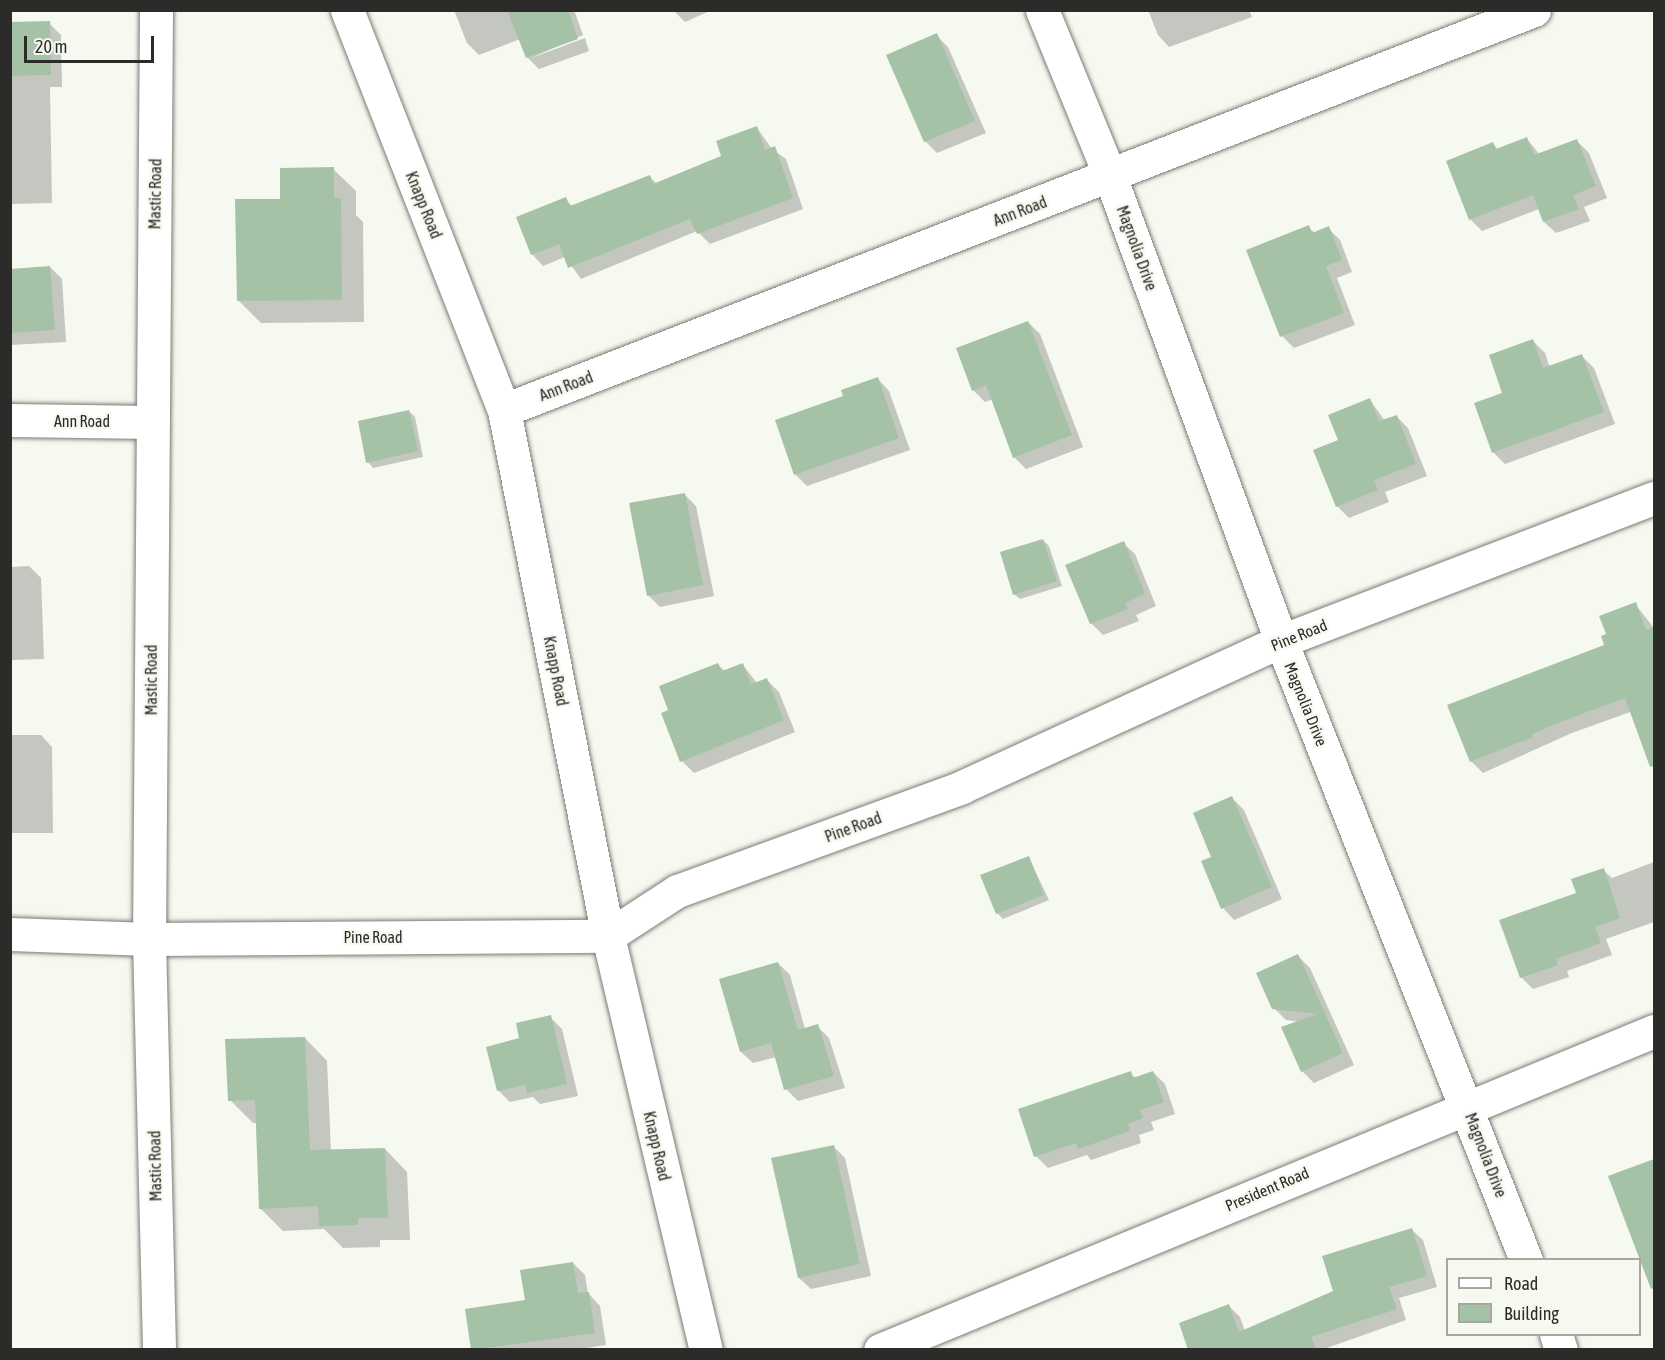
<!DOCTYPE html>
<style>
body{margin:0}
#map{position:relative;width:1665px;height:1360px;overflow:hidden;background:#f6f9f0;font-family:"Asap Condensed",sans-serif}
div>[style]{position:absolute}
.shadow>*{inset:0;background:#0003}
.building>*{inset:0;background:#a5c2a7}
.roads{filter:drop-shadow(0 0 2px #797c74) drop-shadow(0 0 2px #797c74)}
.street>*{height:33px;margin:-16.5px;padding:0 16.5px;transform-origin:16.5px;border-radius:16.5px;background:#fff}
.secondary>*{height:33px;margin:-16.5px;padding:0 16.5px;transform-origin:16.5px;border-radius:16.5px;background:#fff}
span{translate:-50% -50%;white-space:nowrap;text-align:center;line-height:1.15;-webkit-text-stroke:5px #f6f9f0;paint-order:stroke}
.street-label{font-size:16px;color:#2b2c29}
.frame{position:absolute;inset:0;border:12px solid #2b2c29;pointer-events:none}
.legend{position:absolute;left:1446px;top:1258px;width:195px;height:78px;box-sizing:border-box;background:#f6f9f0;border:2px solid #a5a7a0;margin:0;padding:8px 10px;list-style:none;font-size:18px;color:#2b2c29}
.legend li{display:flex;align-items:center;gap:12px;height:30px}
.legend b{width:30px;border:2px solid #a5a7a0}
.scale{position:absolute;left:24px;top:36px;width:130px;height:27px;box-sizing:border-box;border:3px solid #2b2c29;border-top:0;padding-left:8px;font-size:18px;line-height:21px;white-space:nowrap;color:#2b2c29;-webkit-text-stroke:4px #f6f9f0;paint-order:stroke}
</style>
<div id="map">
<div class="shadow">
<i style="clip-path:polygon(454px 10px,574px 10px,583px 35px,531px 58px,585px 38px,589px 51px,539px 69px,527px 57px,520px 39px,479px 55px,467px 43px)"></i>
<i style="clip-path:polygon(673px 10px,712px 10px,685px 22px)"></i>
<i style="clip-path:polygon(1148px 10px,1249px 10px,1252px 17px,1169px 47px,1158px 35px)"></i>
<i style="clip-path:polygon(49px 23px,61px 35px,62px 87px,50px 87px,52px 203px,10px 204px,10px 24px)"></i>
<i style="clip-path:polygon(936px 35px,948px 47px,986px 133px,937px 153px,925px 141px)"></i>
<i style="clip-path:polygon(757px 128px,772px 149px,786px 159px,803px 209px,710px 244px,697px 231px,581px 279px,565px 257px,543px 266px,532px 254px,565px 199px,573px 207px,649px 176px,657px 184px,723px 157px)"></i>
<i style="clip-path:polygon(1527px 139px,1540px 155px,1577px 141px,1589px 153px,1607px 198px,1584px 207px,1590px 221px,1556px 233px,1544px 222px,1539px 209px,1482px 231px,1471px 220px,1448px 161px,1493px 144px,1499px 150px)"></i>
<i style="clip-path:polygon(333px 169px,356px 191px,356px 215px,363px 222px,364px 322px,261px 323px,238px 300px,282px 201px)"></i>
<i style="clip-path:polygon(1308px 227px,1315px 233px,1328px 228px,1340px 240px,1352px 272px,1337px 278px,1355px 325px,1294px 348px,1282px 336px)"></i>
<i style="clip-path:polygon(50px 267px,62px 279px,66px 342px,10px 345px,10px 270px)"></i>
<i style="clip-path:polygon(1028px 322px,1040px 334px,1083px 447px,1026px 469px,1014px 457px,993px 399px,985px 402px,973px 390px)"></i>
<i style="clip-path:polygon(1533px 341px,1545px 353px,1550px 368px,1582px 356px,1594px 368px,1615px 424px,1505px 464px,1493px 452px,1504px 394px)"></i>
<i style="clip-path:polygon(878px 379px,889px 391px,910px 450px,807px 486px,795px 474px,845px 397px)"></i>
<i style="clip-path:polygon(1370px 400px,1385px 421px,1396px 416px,1408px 428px,1427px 476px,1385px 492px,1389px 502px,1349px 518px,1337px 506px,1340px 441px)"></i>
<i style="clip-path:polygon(409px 411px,415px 417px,423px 457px,373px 468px,368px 462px)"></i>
<i style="clip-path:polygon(684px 494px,696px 506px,714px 596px,660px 607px,648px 595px)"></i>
<i style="clip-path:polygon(1043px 540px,1049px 546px,1062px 586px,1020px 599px,1014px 594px)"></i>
<i style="clip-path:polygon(1123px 543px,1135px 554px,1156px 606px,1136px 615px,1139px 621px,1103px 635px,1091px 623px)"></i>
<i style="clip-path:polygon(29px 566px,41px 578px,44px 659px,10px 660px,10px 567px)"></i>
<i style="clip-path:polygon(1635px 604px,1654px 628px,1654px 716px,1642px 720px,1633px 711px,1572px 733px,1483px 773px,1471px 761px,1606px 646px,1608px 635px)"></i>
<i style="clip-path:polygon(742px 664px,757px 683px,767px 680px,779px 692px,795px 732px,694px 773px,682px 761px,670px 711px,718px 665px,725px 671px)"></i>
<i style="clip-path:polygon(10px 735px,41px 735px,52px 747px,53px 833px,10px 833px)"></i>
<i style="clip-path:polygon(1232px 798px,1244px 810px,1282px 899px,1234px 920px,1223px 908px,1213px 858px)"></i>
<i style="clip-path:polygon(1029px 858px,1049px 900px,1003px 919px,997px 913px)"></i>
<i style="clip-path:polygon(1654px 862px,1654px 922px,1606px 939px,1612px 955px,1567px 971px,1569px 977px,1533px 989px,1521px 977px,1578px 894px,1603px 870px,1612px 878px)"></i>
<i style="clip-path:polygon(1298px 956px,1310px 968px,1354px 1065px,1314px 1083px,1302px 1071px,1300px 1022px,1286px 1020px,1274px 1008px)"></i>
<i style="clip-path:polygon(778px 963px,790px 975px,805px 1029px,817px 1026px,829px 1038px,845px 1088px,798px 1101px,786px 1089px,776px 1057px,753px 1063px,741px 1052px)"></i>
<i style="clip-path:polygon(550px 1017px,562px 1029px,578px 1096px,540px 1104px,533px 1097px,510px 1102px,498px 1090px,521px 1040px)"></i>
<i style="clip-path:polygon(305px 1038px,327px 1061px,331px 1151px,385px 1149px,407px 1172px,410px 1240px,380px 1240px,380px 1247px,343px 1248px,324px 1229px,283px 1231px,260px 1208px,258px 1123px,253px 1123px,230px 1100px)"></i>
<i style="clip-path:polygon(1153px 1072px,1165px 1084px,1175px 1114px,1151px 1122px,1154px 1130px,1139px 1135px,1141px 1143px,1091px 1160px,1087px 1155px,1048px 1168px,1036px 1156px,1130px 1073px,1136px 1078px)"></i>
<i style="clip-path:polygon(833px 1146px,845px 1158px,871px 1276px,811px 1289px,799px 1278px)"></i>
<i style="clip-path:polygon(1654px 1160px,1654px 1275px,1644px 1264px,1610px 1177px)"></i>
<i style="clip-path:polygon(1412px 1230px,1423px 1240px,1437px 1287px,1399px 1298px,1406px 1320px,1321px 1350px,1190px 1350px,1229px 1306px,1240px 1317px,1245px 1331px,1335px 1292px)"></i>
<i style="clip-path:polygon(573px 1263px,585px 1275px,588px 1293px,600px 1306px,606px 1345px,574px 1350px,472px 1350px)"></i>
</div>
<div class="building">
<i style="clip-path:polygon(507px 10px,568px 10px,578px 39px,526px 58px)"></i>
<i style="clip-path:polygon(50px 21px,51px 75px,10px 76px,10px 22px)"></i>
<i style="clip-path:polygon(937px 33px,975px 121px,924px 142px,886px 55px)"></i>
<i style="clip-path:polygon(757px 126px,765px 150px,775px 146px,793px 198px,697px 234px,690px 219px,568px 268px,559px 244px,531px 255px,516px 217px,566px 197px,570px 206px,650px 175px,653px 184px,721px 156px,716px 141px)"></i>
<i style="clip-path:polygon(1527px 137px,1534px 155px,1577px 139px,1596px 186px,1573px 195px,1579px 209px,1543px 222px,1533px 195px,1469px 220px,1446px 161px,1493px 142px,1496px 149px)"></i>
<i style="clip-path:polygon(334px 167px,334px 198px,341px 198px,342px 300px,237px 301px,235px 199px,280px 199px,280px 168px)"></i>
<i style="clip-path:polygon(1309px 225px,1312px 233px,1329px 226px,1342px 260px,1326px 266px,1344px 313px,1280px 337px,1246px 250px)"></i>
<i style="clip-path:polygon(50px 266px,55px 330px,10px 333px,10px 269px)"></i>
<i style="clip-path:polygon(1028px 321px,1072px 435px,1013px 458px,986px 385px,972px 391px,956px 348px)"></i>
<i style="clip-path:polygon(1533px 339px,1543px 368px,1582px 354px,1604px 412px,1492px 453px,1474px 403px,1502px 393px,1489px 355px)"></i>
<i style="clip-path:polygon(878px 377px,899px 438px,794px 475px,775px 420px,843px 396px,841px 390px)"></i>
<i style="clip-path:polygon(1370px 398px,1379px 421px,1397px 415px,1416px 464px,1374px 480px,1378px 490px,1336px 507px,1313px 450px,1338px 440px,1328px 415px)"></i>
<i style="clip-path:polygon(409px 410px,418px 451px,366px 463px,358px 421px)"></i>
<i style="clip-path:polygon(685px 493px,703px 585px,647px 596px,629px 503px)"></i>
<i style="clip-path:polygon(1043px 539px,1057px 581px,1013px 595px,1000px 552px)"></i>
<i style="clip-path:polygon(1124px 541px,1145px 594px,1125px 603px,1128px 609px,1090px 624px,1065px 565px)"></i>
<i style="clip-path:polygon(1636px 602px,1646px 630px,1654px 627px,1654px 766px,1650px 767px,1625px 698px,1560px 722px,1532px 734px,1533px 737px,1470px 762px,1447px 705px,1604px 645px,1601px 636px,1606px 634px,1599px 616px)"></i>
<i style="clip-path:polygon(718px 663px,722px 671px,743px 663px,751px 684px,767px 678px,784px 720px,680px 762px,661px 713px,668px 710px,659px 686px)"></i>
<i style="clip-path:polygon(1232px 796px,1272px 887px,1221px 909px,1201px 861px,1211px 857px,1193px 813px)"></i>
<i style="clip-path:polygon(1029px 856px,1044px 895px,996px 914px,980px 875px)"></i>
<i style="clip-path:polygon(1604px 868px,1620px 918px,1595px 927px,1601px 943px,1556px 959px,1558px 965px,1520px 978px,1499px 920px,1576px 893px,1571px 879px)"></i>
<i style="clip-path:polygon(1298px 954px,1343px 1053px,1301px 1072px,1281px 1027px,1318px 1014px,1272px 1009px,1256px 973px)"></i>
<i style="clip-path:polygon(778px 962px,798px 1030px,818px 1024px,834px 1076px,784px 1090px,771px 1043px,740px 1052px,719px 979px)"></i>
<i style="clip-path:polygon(551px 1015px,567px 1084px,527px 1093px,525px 1085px,497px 1091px,486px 1047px,519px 1038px,516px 1023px)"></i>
<i style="clip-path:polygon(305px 1037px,310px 1150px,385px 1148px,388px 1218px,358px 1218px,358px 1225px,319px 1226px,318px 1206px,259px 1209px,255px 1100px,228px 1101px,225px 1039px)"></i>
<i style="clip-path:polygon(1131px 1071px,1133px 1078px,1153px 1071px,1164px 1102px,1140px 1110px,1143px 1118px,1128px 1124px,1130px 1131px,1078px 1149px,1076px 1143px,1034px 1157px,1018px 1109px)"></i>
<i style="clip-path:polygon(834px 1145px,860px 1264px,798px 1278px,771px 1158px)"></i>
<i style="clip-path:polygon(1654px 1159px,1654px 1288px,1651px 1289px,1608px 1176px)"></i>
<i style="clip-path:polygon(1412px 1228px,1427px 1276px,1389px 1287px,1397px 1309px,1311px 1337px,1317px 1350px,1188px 1350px,1179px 1323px,1229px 1304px,1239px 1332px,1333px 1291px,1322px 1256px)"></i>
<i style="clip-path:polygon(573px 1262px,578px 1293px,589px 1292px,595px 1333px,471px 1350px,465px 1309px,525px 1300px,520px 1270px)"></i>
</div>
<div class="roads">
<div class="street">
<i style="left:347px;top:10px;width:430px;rotate:68.6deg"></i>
<i style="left:504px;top:410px;width:536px;rotate:78.82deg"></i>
<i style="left:608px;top:936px;width:425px;rotate:76.7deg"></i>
<i style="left:1042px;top:10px;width:179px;rotate:67.7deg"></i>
<i style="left:1110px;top:176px;width:495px;rotate:69.8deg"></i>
<i style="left:1281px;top:641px;width:666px;rotate:68.41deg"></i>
<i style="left:504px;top:410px;width:1105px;rotate:-21.22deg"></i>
<i style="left:10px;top:420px;width:143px;rotate:0.8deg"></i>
<i style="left:10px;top:934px;width:139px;rotate:2.1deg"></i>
<i style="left:149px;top:939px;width:459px;rotate:-0.4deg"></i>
<i style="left:608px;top:936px;width:82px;rotate:-33.1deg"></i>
<i style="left:677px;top:891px;width:303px;rotate:-20deg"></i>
<i style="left:962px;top:787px;width:351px;rotate:-24.6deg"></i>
<i style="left:1281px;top:641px;width:399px;rotate:-21deg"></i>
<i style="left:1556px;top:1334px;width:17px;rotate:73deg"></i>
<i style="left:880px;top:1350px;width:837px;rotate:-22.4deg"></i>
</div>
<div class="secondary">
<i style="left:156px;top:10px;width:929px;rotate:90.43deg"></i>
<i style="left:149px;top:939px;width:411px;rotate:88.6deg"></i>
</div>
</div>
<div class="street-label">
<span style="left:155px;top:194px;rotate:-89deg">Mastic Road</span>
<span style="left:424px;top:205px;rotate:68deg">Knapp Road</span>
<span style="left:1020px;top:211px;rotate:-21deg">Ann Road</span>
<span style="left:1137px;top:248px;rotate:70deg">Magnolia Drive</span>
<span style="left:566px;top:386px;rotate:-21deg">Ann Road</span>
<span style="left:82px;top:421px">Ann Road</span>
<span style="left:1299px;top:635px;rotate:-22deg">Pine Road</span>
<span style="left:556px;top:671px;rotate:79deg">Knapp Road</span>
<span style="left:151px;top:680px;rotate:-90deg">Mastic Road</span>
<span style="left:1306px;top:704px;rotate:68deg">Magnolia Drive</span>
<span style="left:853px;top:827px;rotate:-20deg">Pine Road</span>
<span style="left:373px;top:937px">Pine Road</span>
<span style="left:657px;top:1146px;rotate:77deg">Knapp Road</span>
<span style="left:1486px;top:1155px;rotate:69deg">Magnolia Drive</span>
<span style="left:155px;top:1166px;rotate:-91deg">Mastic Road</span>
<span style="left:1267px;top:1189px;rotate:-23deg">President Road</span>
</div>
<div class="frame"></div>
<ul class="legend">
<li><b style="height:8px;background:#fff"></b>Road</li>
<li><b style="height:16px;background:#a5c2a7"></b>Building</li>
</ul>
<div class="scale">20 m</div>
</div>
